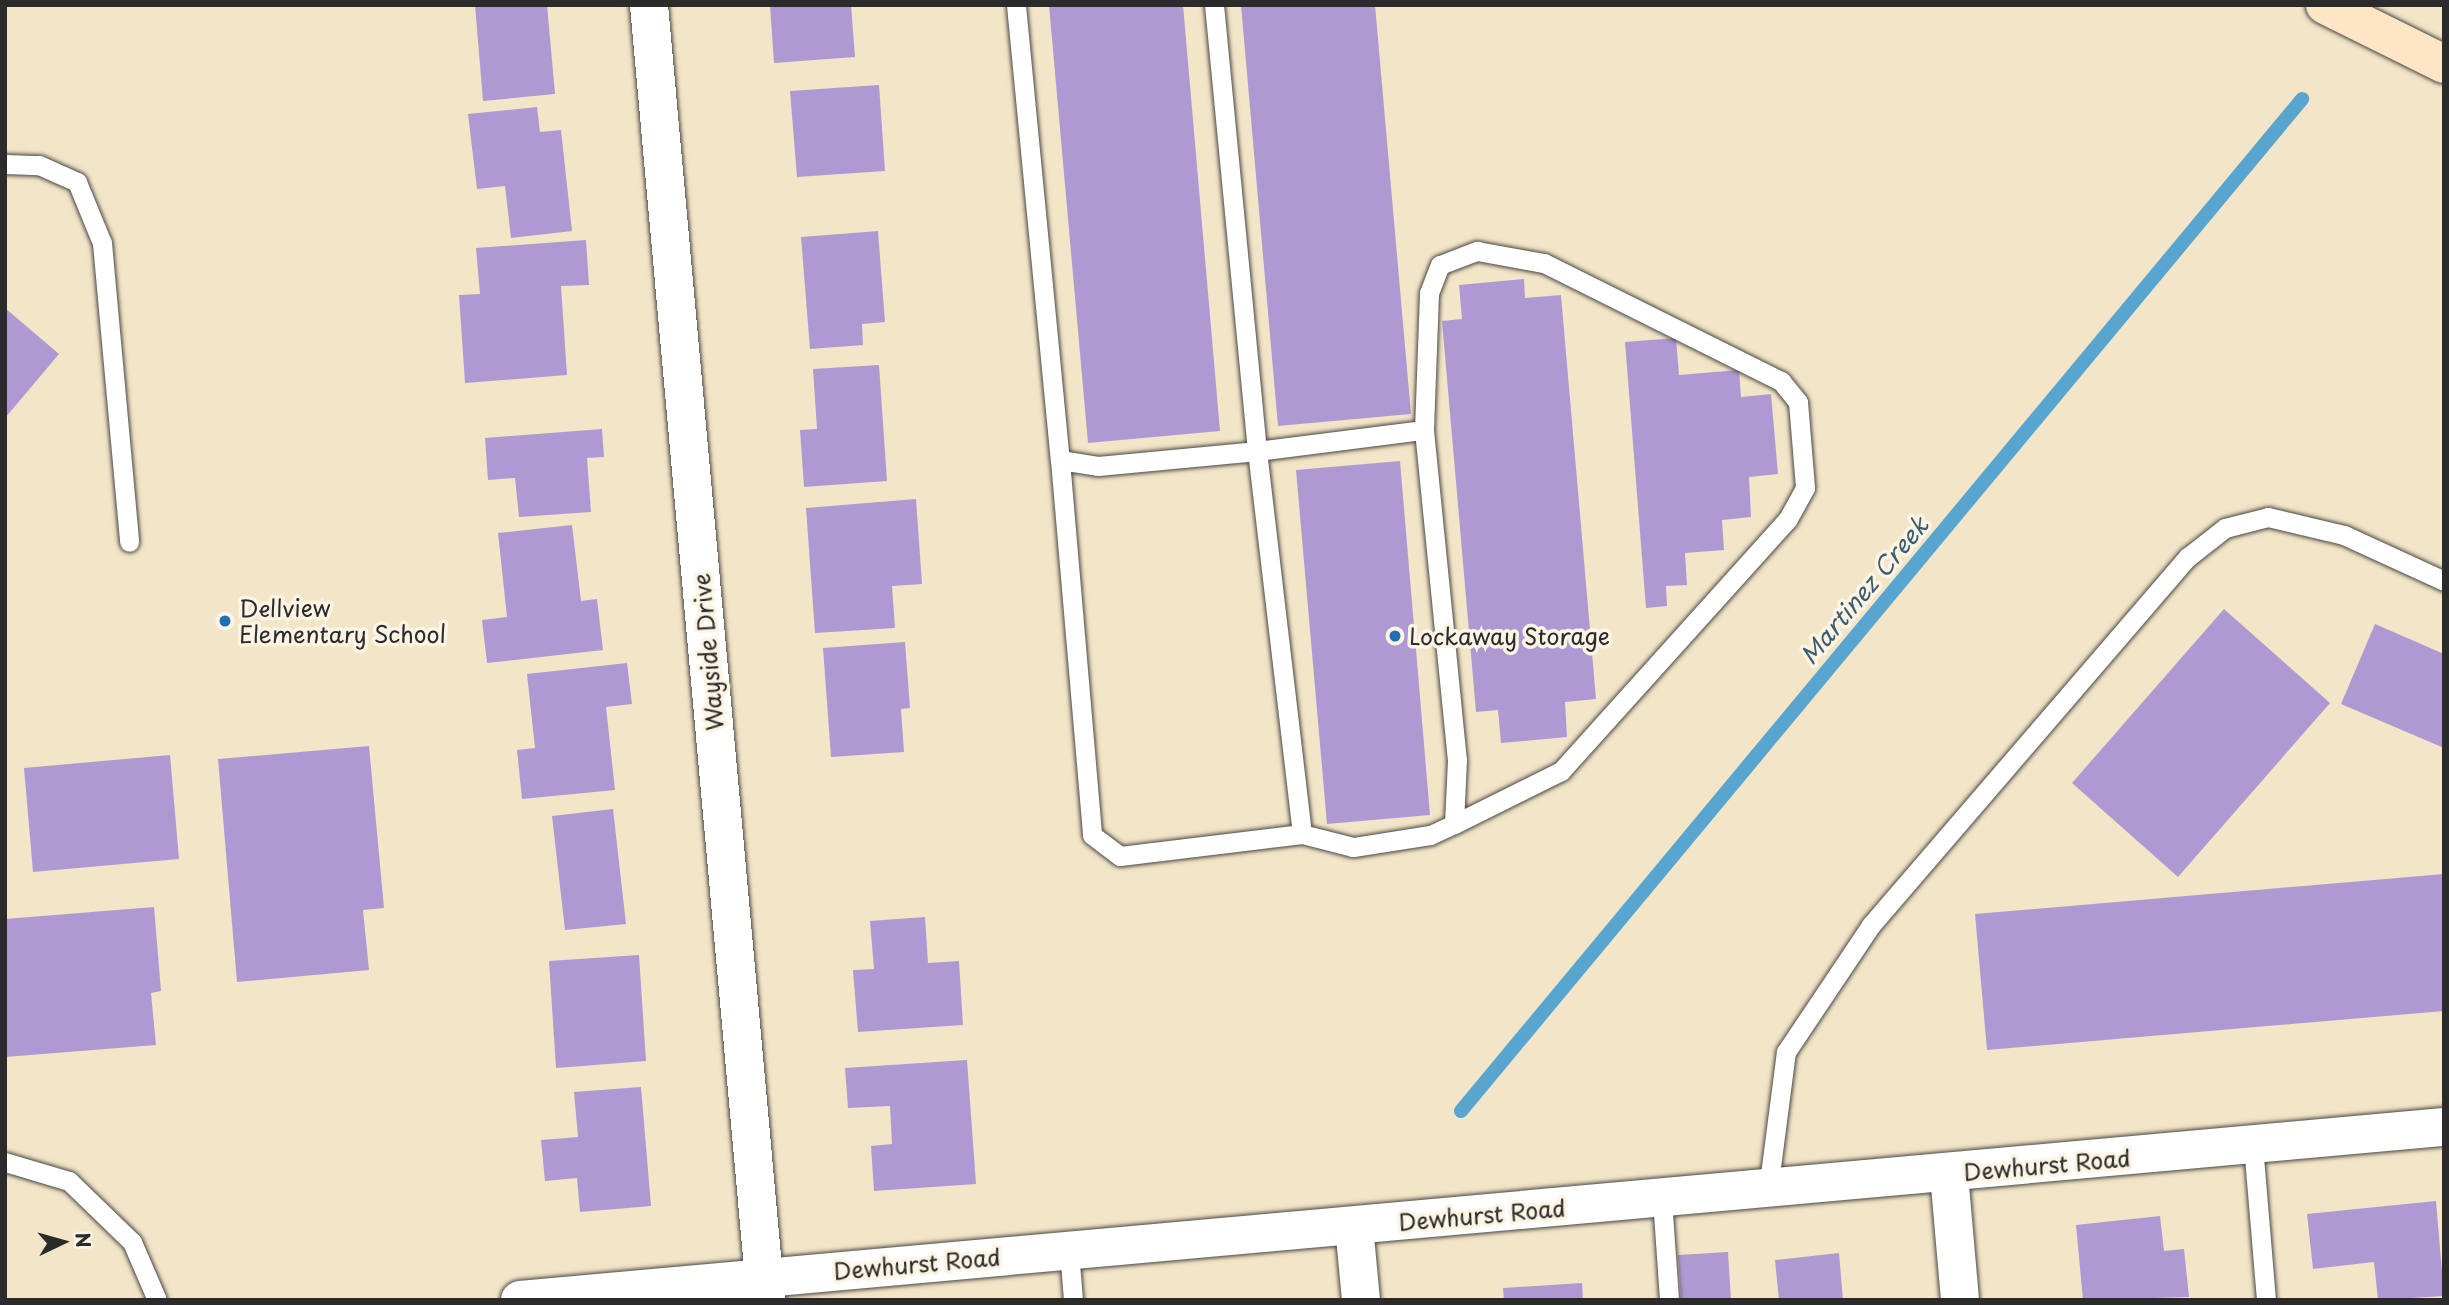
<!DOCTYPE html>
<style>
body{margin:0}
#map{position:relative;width:2449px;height:1305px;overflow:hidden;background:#f3e5c8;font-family:"Playpen Sans",sans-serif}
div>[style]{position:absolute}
.stream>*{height:14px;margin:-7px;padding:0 7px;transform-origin:7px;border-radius:7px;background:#58a5d0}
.building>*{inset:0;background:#af99d2}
.roads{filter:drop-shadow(0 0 2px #494743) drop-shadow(0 0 2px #494743)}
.service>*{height:19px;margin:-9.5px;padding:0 9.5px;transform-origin:9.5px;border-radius:9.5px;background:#fff}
.minor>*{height:38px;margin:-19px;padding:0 19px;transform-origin:19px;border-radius:19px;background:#fff}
.tertiary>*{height:38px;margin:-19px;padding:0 19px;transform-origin:19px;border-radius:19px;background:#fff}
.secondary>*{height:38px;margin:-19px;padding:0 19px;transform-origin:19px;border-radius:19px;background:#fee5c5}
.dots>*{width:19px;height:19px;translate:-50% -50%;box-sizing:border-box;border:4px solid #fcf5e5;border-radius:50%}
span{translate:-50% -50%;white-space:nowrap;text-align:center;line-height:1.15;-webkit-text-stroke:7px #fcf5e5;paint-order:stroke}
.poi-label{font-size:23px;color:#2b2b2b}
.left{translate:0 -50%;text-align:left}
.street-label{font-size:23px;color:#2b2b2b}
.water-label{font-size:24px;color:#3d5c6d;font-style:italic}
.frame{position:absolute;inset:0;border:7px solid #2b2b2b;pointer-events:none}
.north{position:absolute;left:28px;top:1207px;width:70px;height:70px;-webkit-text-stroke:5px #fcf5e5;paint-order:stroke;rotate:85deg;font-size:19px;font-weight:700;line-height:28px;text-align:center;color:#2b2b2b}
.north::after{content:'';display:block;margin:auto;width:24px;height:32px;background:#2b2b2b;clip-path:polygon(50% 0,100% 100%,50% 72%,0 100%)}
</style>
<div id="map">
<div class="stream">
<i style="left:1461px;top:1111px;width:1316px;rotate:-50.27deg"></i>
</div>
<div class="building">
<i style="clip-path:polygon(475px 5px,547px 5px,555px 94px,483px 101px)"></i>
<i style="clip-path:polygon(770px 5px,851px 5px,855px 57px,774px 63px)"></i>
<i style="clip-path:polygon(1049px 5px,1183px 5px,1220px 431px,1088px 443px)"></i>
<i style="clip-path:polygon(1241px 5px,1375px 5px,1411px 414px,1278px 426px)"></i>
<i style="clip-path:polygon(879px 85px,885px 171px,797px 177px,790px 91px)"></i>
<i style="clip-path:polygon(537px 107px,540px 132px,561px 130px,572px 231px,511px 238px,505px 186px,477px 189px,468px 114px)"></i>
<i style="clip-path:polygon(878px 231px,885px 322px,862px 324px,863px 345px,810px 349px,801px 237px)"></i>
<i style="clip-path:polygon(586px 240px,589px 285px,561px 286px,567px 375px,465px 383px,459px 295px,480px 294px,476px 248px)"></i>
<i style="clip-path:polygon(1524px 279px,1525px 298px,1561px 295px,1596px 699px,1565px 702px,1567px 737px,1501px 743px,1498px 710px,1476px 712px,1442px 321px,1462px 319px,1459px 285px)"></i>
<i style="clip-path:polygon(5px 308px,59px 354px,5px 418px)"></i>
<i style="clip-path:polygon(1676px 338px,1679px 375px,1739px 370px,1741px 397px,1771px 394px,1778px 474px,1749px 477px,1751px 517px,1722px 520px,1724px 550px,1685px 553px,1687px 585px,1666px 586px,1667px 606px,1646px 608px,1625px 342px)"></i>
<i style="clip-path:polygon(879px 365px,887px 481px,804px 487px,800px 430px,817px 429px,813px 369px)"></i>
<i style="clip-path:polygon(602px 429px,604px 457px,587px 458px,591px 512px,519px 517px,515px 478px,488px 480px,485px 438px)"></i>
<i style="clip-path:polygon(1400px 461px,1430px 815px,1327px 824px,1296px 470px)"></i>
<i style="clip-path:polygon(916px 499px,922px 584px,892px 586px,895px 628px,815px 633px,806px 508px)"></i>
<i style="clip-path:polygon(572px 525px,581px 601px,597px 599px,603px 650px,487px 663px,482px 620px,507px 617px,498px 533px)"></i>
<i style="clip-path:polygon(2224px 609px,2330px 703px,2178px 877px,2072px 783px)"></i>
<i style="clip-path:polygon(2375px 624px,2444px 654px,2444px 748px,2341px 704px)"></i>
<i style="clip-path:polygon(905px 642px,910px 708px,901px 709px,904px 752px,831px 757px,823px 648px)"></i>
<i style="clip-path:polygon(627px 663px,632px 704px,606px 707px,615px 790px,522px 799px,517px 750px,535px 748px,527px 674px)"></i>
<i style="clip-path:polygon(369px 746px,384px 908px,363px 910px,369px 970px,237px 982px,218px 759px)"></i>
<i style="clip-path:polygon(170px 755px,179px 859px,33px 872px,24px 768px)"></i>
<i style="clip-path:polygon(613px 809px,626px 924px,565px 930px,552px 816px)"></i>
<i style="clip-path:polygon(2444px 874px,2444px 1011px,1987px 1050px,1975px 914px)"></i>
<i style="clip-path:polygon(154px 907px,161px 991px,151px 993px,156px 1045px,5px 1057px,5px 919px)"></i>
<i style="clip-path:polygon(925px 917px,928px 963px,959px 961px,963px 1025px,858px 1032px,853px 970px,874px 969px,870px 921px)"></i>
<i style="clip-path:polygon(639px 955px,646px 1061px,556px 1068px,549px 961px)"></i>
<i style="clip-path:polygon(967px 1060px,976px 1184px,874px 1191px,871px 1146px,892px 1144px,890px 1106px,848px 1108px,845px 1068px)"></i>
<i style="clip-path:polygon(641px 1087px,651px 1206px,580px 1212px,577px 1178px,545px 1181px,541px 1140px,578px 1137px,574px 1092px)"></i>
<i style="clip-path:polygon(2436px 1201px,2444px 1296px,2378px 1300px,2374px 1262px,2313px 1269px,2307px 1214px)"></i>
<i style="clip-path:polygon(2160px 1216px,2164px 1251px,2184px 1249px,2189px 1297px,2083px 1300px,2076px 1225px)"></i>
<i style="clip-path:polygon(1728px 1252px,1731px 1300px,1681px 1300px,1678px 1255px)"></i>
<i style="clip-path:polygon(1839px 1253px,1843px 1300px,1779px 1300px,1775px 1260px)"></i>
<i style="clip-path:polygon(1582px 1283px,1583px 1300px,1504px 1300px,1503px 1288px)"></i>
</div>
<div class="roads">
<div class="service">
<i style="left:1016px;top:5px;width:457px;rotate:84.5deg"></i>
<i style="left:1060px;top:460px;width:38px;rotate:9deg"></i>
<i style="left:1098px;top:466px;width:160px;rotate:-5.4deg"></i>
<i style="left:1257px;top:451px;width:168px;rotate:-7.2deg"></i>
<i style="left:1424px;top:430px;width:332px;rotate:84.3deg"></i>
<i style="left:1457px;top:760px;width:64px;rotate:92.7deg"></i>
<i style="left:1454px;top:824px;width:26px;rotate:155deg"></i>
<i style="left:1430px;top:835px;width:78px;rotate:171.1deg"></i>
<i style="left:1353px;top:847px;width:53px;rotate:-165.7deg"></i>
<i style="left:1302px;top:834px;width:386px;rotate:-96.7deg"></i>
<i style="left:1257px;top:451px;width:448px;rotate:-95.5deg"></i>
<i style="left:5px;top:164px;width:34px;rotate:2deg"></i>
<i style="left:39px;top:165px;width:42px;rotate:24.1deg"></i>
<i style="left:77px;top:182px;width:66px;rotate:67.7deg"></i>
<i style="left:102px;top:243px;width:300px;rotate:84.8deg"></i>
<i style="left:1424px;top:430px;width:137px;rotate:-87.9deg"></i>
<i style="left:1429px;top:293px;width:30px;rotate:-69deg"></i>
<i style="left:1440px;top:265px;width:40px;rotate:-21deg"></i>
<i style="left:1477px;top:251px;width:68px;rotate:10.2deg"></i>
<i style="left:1544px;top:263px;width:265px;rotate:26.5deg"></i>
<i style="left:1781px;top:381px;width:27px;rotate:51deg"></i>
<i style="left:1798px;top:402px;width:86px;rotate:85.3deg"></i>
<i style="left:1805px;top:488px;width:37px;rotate:119deg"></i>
<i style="left:1787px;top:520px;width:338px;rotate:132deg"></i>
<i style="left:1561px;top:771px;width:119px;rotate:153.6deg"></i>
<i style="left:1060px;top:460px;width:376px;rotate:85.1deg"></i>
<i style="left:1092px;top:835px;width:35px;rotate:37deg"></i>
<i style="left:1120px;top:856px;width:183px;rotate:-6.9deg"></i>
<i style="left:2253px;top:1145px;width:156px;rotate:85.2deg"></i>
<i style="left:5px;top:1162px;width:67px;rotate:16.5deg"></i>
<i style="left:69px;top:1181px;width:88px;rotate:44.1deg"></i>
<i style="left:132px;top:1242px;width:63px;rotate:66.7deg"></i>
<i style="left:1768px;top:1190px;width:139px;rotate:-82.6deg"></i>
<i style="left:1786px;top:1052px;width:153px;rotate:-56.2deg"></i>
<i style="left:1871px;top:925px;width:486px;rotate:-49.3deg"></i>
<i style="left:2188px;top:557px;width:47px;rotate:-38.1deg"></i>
<i style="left:2225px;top:528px;width:44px;rotate:-14.3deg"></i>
<i style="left:2268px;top:517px;width:78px;rotate:13.3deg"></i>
<i style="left:2344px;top:535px;width:110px;rotate:24.7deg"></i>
<i style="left:1662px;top:1199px;width:101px;rotate:86deg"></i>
<i style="left:1069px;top:1251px;width:49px;rotate:85.3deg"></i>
</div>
<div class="minor">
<i style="left:649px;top:5px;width:1300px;rotate:84.84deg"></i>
<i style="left:1949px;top:1174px;width:126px;rotate:85deg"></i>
</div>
<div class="tertiary">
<i style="left:1354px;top:1226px;width:74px;rotate:84.6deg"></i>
<i style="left:520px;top:1300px;width:1932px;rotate:-5.14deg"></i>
</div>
<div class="secondary">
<i style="left:2325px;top:5px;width:133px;rotate:26.4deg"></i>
</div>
</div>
<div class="dots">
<i style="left:225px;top:621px;background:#1f6fb2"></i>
<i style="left:1395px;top:636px;background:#1f6fb2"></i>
</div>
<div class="poi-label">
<span class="left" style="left:239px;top:621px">Dellview<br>Elementary School</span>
<span class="left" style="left:1409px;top:636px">Lockaway Storage</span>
</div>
<div class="street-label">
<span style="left:708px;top:652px;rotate:-95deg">Wayside Drive</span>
<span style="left:2047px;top:1165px;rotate:-5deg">Dewhurst Road</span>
<span style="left:1482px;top:1215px;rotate:-5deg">Dewhurst Road</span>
<span style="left:917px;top:1264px;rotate:-5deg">Dewhurst Road</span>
</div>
<div class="water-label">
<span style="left:1864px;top:590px;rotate:-50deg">Martinez Creek</span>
</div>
<div class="frame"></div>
<div class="north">N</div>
</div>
